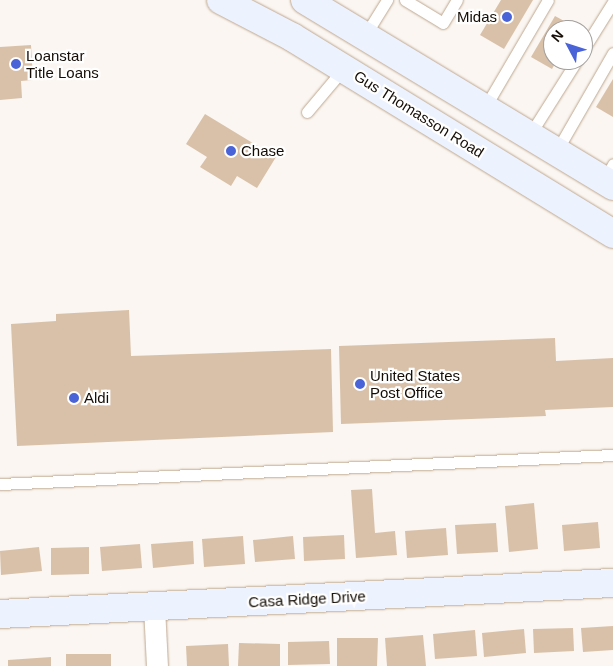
<!DOCTYPE html>
<style>
body{margin:0}
#map{position:relative;width:613px;height:666px;overflow:hidden;background:#fbf6f1;font-family:Arial,sans-serif}
div>[style]{position:absolute}
.building>*{inset:0;background:#d9c1a9}
.roads{filter:drop-shadow(0 0 1px #bea790) drop-shadow(0 0 1px #bea790)}
.lane>*{height:11px;margin:-5.5px;padding:0 5.5px;transform-origin:5.5px;border-radius:5.5px;background:#fff}
.street>*{height:21px;margin:-10.5px;padding:0 10.5px;transform-origin:10.5px;border-radius:10.5px;background:#fff}
.secondary>*{height:28px;margin:-14px;padding:0 14px;transform-origin:14px;border-radius:14px;background:#edf2ff}
.dots>*{width:14px;height:14px;translate:-50% -50%;box-sizing:border-box;border:2px solid #fff;border-radius:50%}
span{translate:-50% -50%;white-space:nowrap;text-align:center;line-height:1.15;-webkit-text-stroke:4.5px #fff;paint-order:stroke}
.poi-label{font-size:15px;color:#150d05}
.right{translate:-100% -50%;text-align:right}
.left{translate:0 -50%;text-align:left}
.street-label{font-size:15px;color:#150d05}
.north{position:absolute;left:543px;top:20px;width:50px;height:50px;box-sizing:border-box;background:#fff;border:1px solid #a19e9b;border-radius:50%;rotate:310deg;font-size:14px;font-weight:700;line-height:20px;text-align:center;color:#150d05}
.north::after{content:'';display:block;margin:auto;width:18px;height:22px;background:#4a63d7;clip-path:polygon(50% 0,100% 100%,50% 72%,0 100%)}
</style>
<div id="map">
<div class="building">
<i style="clip-path:polygon(501px 0,533px 0,504px 49px,480px 35px)"></i>
<i style="clip-path:polygon(555px 16px,577px 28px,553px 30px,553px 60px,557px 60px,552px 69px,531px 57px)"></i>
<i style="clip-path:polygon(31px 45px,33px 80px,21px 81px,22px 98px,0 100px,0 47px)"></i>
<i style="clip-path:polygon(613px 79px,613px 117px,596px 107px)"></i>
<i style="clip-path:polygon(205px 114px,276px 157px,257px 188px,237px 176px,231px 186px,200px 167px,207px 157px,186px 144px)"></i>
<i style="clip-path:polygon(129px 310px,131px 356px,331px 349px,333px 432px,17px 446px,11px 324px,56px 321px,56px 314px)"></i>
<i style="clip-path:polygon(555px 338px,556px 361px,613px 358px,613px 407px,545px 410px,546px 416px,341px 424px,339px 346px)"></i>
<i style="clip-path:polygon(372px 489px,375px 533px,395px 531px,397px 555px,356px 558px,351px 490px)"></i>
<i style="clip-path:polygon(534px 503px,538px 549px,509px 552px,505px 506px)"></i>
<i style="clip-path:polygon(598px 522px,600px 548px,564px 551px,562px 525px)"></i>
<i style="clip-path:polygon(496px 523px,498px 552px,457px 554px,455px 525px)"></i>
<i style="clip-path:polygon(446px 528px,448px 555px,407px 558px,405px 531px)"></i>
<i style="clip-path:polygon(344px 535px,345px 559px,304px 561px,303px 537px)"></i>
<i style="clip-path:polygon(243px 536px,245px 564px,204px 567px,202px 539px)"></i>
<i style="clip-path:polygon(293px 536px,295px 559px,255px 562px,253px 540px)"></i>
<i style="clip-path:polygon(193px 541px,194px 564px,153px 568px,151px 544px)"></i>
<i style="clip-path:polygon(140px 544px,142px 568px,102px 571px,100px 547px)"></i>
<i style="clip-path:polygon(39px 547px,42px 571px,1px 575px,0 551px)"></i>
<i style="clip-path:polygon(89px 547px,89px 574px,51px 575px,51px 548px)"></i>
<i style="clip-path:polygon(613px 626px,613px 650px,583px 652px,581px 628px)"></i>
<i style="clip-path:polygon(573px 628px,574px 651px,534px 653px,533px 629px)"></i>
<i style="clip-path:polygon(524px 629px,526px 653px,484px 657px,482px 633px)"></i>
<i style="clip-path:polygon(475px 630px,477px 656px,435px 659px,433px 634px)"></i>
<i style="clip-path:polygon(423px 635px,426px 666px,387px 666px,385px 638px)"></i>
<i style="clip-path:polygon(337px 638px,378px 638px,377px 666px,337px 666px)"></i>
<i style="clip-path:polygon(329px 641px,330px 664px,288px 665px,288px 642px)"></i>
<i style="clip-path:polygon(239px 643px,280px 644px,280px 666px,238px 666px)"></i>
<i style="clip-path:polygon(228px 644px,229px 666px,187px 666px,186px 646px)"></i>
<i style="clip-path:polygon(66px 654px,111px 654px,111px 666px,66px 666px)"></i>
<i style="clip-path:polygon(51px 657px,51px 666px,8px 666px,8px 660px)"></i>
</div>
<div class="roads">
<div class="lane">
<i style="left:405px;top:0;width:44px;rotate:31.2deg"></i>
<i style="left:443px;top:23px;width:27px;rotate:-59deg"></i>
<i style="left:364px;top:37px;width:44px;rotate:-58.1deg"></i>
<i style="left:583px;top:50px;width:57px;rotate:-58deg"></i>
<i style="left:484px;top:109px;width:126px;rotate:-59.6deg"></i>
<i style="left:307px;top:112px;width:57px;rotate:-49.9deg"></i>
<i style="left:529px;top:136px;width:90px;rotate:-57.7deg"></i>
<i style="left:556px;top:152px;width:114px;rotate:-60.1deg"></i>
<i style="left:604px;top:181px;width:19px;rotate:-62deg"></i>
<i style="left:0;top:484px;width:614px;rotate:-2.71deg"></i>
</div>
<div class="street">
<i style="left:154px;top:607px;width:59px;rotate:87.1deg"></i>
</div>
<div class="secondary">
<i style="left:221px;top:0;width:80px;rotate:27.5deg"></i>
<i style="left:292px;top:37px;width:377px;rotate:31.5deg"></i>
<i style="left:305px;top:0;width:360px;rotate:31.1deg"></i>
<i style="left:0;top:614px;width:614px;rotate:-2.9deg"></i>
</div>
</div>
<div class="dots">
<i style="left:507px;top:17px;background:#4a63d7"></i>
<i style="left:16px;top:64px;background:#4a63d7"></i>
<i style="left:231px;top:151px;background:#4a63d7"></i>
<i style="left:360px;top:384px;background:#4a63d7"></i>
<i style="left:74px;top:398px;background:#4a63d7"></i>
</div>
<div class="poi-label">
<span class="right" style="left:497px;top:17px">Midas</span>
<span class="left" style="left:26px;top:64px">Loanstar<br>Title Loans</span>
<span class="left" style="left:241px;top:151px">Chase</span>
<span class="left" style="left:370px;top:384px">United States<br>Post Office</span>
<span class="left" style="left:84px;top:398px">Aldi</span>
</div>
<div class="street-label">
<span style="left:419px;top:114px;rotate:32deg">Gus Thomasson Road</span>
<span style="left:307px;top:599px;rotate:-3deg">Casa Ridge Drive</span>
</div>
<div class="north">N</div>
</div>
